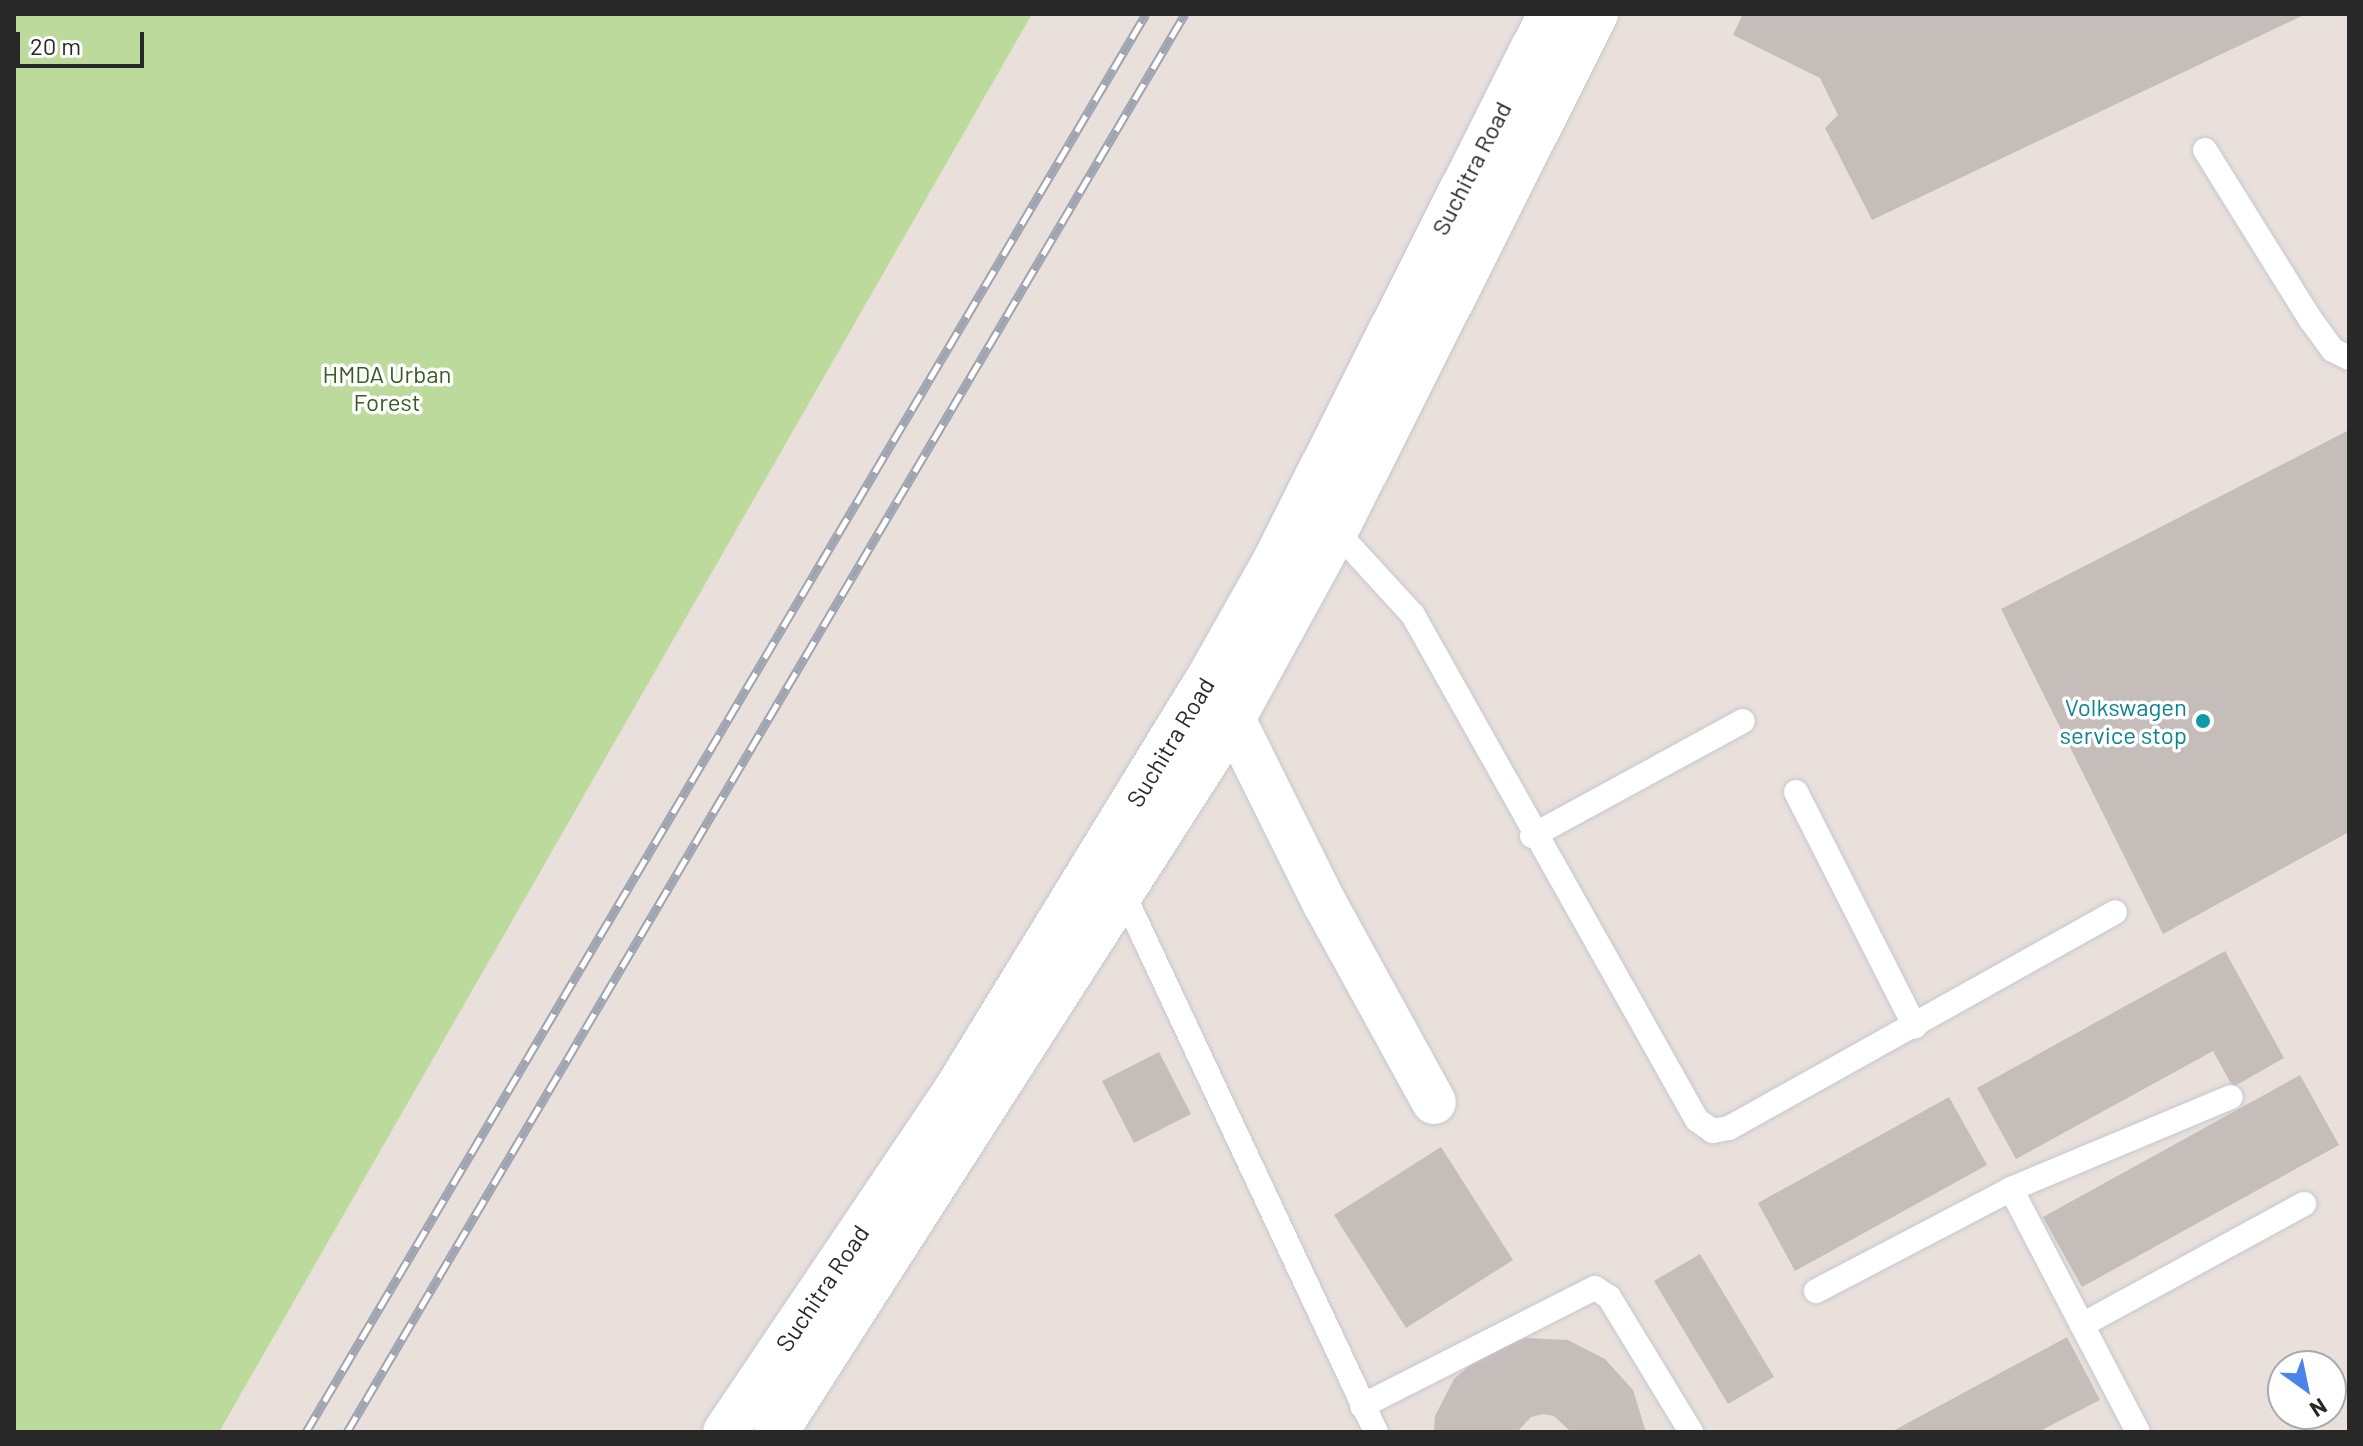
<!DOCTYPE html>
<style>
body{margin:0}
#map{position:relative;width:2363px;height:1446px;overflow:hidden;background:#e9e0db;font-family:Barlow,sans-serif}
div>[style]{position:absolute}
.green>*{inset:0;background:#bcda9c}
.building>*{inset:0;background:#c4bdba}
.roads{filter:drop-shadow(0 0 2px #c3c8d0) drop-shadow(0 0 2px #c3c8d0)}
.lane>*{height:24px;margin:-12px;padding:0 12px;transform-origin:12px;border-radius:12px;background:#fff}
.street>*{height:44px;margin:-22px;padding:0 22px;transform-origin:22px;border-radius:22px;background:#fff}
.secondary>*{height:44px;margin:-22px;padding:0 22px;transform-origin:22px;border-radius:22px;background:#fff}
.rail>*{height:9px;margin-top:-4.5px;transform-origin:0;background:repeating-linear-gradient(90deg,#fff 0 18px,#9ea4b0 0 36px);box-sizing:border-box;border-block:2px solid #9ea4b0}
.dots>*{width:22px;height:22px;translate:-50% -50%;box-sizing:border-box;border:4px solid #fff;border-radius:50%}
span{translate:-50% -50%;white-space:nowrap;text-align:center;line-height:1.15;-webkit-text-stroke:7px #fff;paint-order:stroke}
.street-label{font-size:24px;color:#282828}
.park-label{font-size:24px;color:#375c21}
.culture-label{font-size:24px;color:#0d838f}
.right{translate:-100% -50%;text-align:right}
.frame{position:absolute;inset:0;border:16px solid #282828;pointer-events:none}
.north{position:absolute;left:2267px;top:1350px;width:80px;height:80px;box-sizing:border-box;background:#fff;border:2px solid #a9a9a9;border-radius:50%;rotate:147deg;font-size:22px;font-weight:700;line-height:32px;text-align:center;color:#282828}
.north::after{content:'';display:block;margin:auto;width:28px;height:36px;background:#4b84e6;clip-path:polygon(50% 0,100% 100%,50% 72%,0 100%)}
.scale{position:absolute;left:16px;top:32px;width:128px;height:36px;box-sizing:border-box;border:4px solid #282828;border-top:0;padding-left:10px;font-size:24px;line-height:28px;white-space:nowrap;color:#282828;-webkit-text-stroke:6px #fff;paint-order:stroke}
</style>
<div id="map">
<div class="green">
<i style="clip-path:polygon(14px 14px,1032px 14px,219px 1432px,14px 1432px)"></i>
</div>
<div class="building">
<i style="clip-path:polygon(1743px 14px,2306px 14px,1872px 220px,1825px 128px,1838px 115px,1820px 78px,1733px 35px)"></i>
<i style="clip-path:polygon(2349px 430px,2349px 832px,2163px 934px,2001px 609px)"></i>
<i style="clip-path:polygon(2225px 951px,2284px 1058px,2233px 1087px,2213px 1051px,2016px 1159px,1977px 1088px)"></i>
<i style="clip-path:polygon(1159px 1052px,1191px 1114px,1134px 1143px,1102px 1081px)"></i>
<i style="clip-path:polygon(2300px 1075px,2339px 1145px,2082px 1287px,2043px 1217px)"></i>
<i style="clip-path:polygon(1949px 1097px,1987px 1165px,1795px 1271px,1758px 1203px)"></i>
<i style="clip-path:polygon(1441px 1147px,1513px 1260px,1406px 1328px,1334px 1215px)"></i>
<i style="clip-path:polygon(1700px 1254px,1774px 1377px,1728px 1404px,1654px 1281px)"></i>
<i style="clip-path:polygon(2067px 1337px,2100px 1400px,2038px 1432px,1891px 1432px)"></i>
<i style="clip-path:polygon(1526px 1338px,1568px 1340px,1605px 1359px,1633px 1390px,1646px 1432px,1571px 1432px,1554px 1416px,1543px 1414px,1531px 1417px,1517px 1432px,1434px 1432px,1435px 1416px,1454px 1379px,1486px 1351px)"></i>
</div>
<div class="roads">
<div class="lane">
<i style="left:2205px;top:150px;width:200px;rotate:58.1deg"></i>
<i style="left:2311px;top:320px;width:37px;rotate:54deg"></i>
<i style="left:2333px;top:350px;width:18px;rotate:27deg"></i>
<i style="left:1336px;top:531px;width:114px;rotate:47.5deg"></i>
<i style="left:1413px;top:615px;width:579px;rotate:60.65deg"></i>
<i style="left:1697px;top:1120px;width:19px;rotate:35deg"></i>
<i style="left:1713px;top:1131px;width:16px;rotate:-11deg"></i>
<i style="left:1729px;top:1128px;width:442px;rotate:-29.2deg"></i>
<i style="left:1796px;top:792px;width:263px;rotate:63.1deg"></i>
<i style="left:1532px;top:836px;width:240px;rotate:-28.6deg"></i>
<i style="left:1122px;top:891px;width:598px;rotate:64.85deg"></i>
<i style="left:2011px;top:1189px;width:274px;rotate:62.4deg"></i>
<i style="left:1816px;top:1291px;width:220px;rotate:-27.6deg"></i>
<i style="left:2011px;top:1189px;width:238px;rotate:-22.7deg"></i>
<i style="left:2082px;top:1325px;width:253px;rotate:-28.6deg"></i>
<i style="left:1362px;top:1406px;width:261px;rotate:-26.9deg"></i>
<i style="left:1595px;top:1288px;width:17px;rotate:33deg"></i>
<i style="left:1609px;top:1297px;width:158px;rotate:58.7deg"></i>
</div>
<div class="street">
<i style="left:1233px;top:719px;width:207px;rotate:63.6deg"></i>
<i style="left:1325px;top:904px;width:226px;rotate:61.2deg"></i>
</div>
<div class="secondary">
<i style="left:725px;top:1432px;width:415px;rotate:-56deg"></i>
<i style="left:957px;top:1088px;width:474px;rotate:-58.5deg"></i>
<i style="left:1205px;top:684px;width:138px;rotate:-60.5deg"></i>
<i style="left:1273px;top:564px;width:616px;rotate:-63.27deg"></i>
<i style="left:776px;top:1432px;width:847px;rotate:-57.34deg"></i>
<i style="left:1233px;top:719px;width:214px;rotate:-61.3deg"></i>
<i style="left:1336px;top:531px;width:579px;rotate:-63.3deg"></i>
</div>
</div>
<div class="rail">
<i style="left:306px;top:1432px;width:1648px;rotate:-59.36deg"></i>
<i style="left:347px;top:1432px;width:1647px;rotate:-59.42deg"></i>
</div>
<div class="dots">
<i style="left:2203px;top:721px;background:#0f9aa8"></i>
</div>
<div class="street-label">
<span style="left:1471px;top:168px;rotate:-63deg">Suchitra Road</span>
<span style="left:1170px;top:742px;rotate:-59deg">Suchitra Road</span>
<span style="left:822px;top:1288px;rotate:-56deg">Suchitra Road</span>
</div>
<div class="park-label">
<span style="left:387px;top:388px">HMDA Urban<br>Forest</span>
</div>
<div class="culture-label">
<span class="right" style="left:2187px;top:721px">Volkswagen<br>service stop</span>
</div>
<div class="frame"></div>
<div class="north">N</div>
<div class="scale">20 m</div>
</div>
